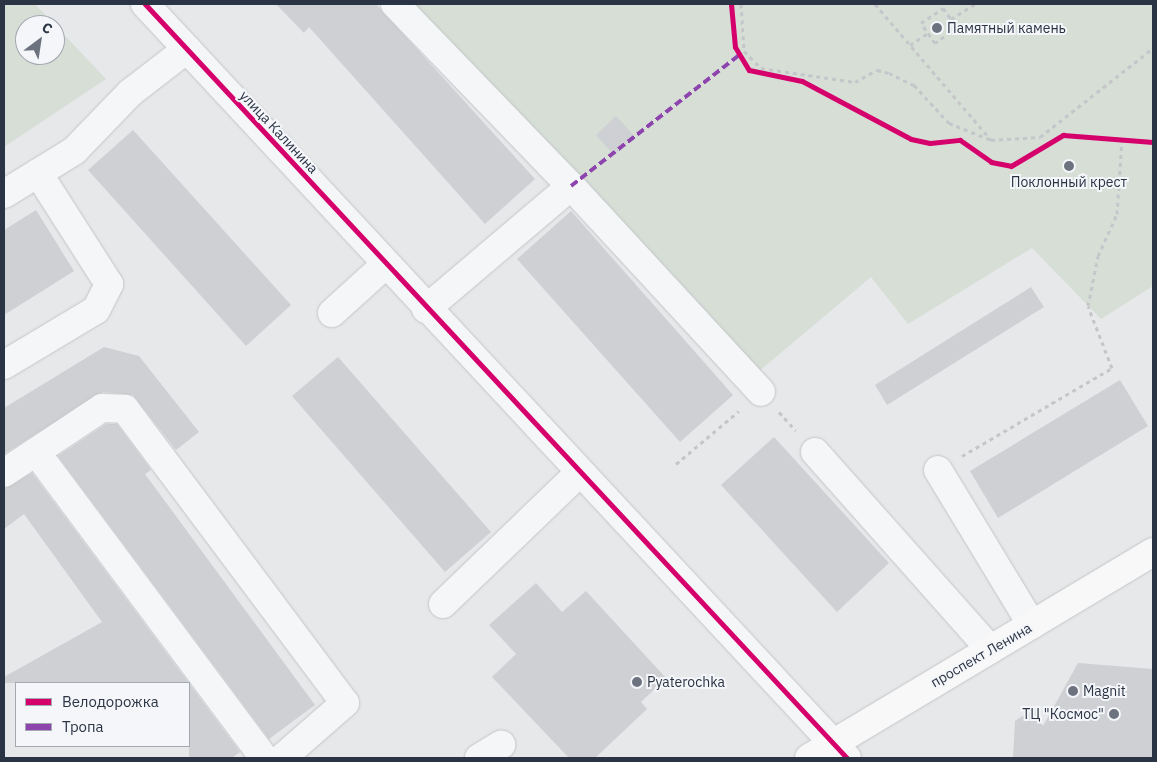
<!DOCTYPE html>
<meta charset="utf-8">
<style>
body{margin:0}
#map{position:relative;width:1157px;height:762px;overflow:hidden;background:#e6e8ea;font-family:"IBM Plex Sans",sans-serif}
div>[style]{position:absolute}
.green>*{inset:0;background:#d6ded6}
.building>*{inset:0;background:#ced0d3}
.path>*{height:3px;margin-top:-1.5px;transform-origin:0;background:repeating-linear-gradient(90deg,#c5c6ca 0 4px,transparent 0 8px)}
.roads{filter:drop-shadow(0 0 1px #c4c6c8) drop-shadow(0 0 1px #c4c6c8)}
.minor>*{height:28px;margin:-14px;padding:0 14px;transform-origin:14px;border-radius:14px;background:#f5f6f7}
.major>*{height:28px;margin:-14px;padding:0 14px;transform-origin:14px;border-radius:14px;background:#f8f8f8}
.quiet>*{height:4px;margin-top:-2px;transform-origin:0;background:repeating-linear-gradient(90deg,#8e44ad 0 8px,transparent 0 12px)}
.cycleway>*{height:5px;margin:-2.5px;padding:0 2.5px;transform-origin:2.5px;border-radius:2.5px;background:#d6006c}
.dots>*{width:14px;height:14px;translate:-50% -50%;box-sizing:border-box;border:2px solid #f4f6f9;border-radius:50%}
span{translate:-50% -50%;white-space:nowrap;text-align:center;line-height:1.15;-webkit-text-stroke:4px #f4f6f9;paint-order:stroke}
.poi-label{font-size:14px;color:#2b3445}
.left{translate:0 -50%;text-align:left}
.right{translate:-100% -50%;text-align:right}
.street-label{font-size:14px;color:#2b3445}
.frame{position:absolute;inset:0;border:5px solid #2b3445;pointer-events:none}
.legend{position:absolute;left:15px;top:682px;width:175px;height:65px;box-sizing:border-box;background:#f4f6f9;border:1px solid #a4a8b1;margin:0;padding:6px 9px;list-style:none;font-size:15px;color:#2b3445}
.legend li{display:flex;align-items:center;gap:10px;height:25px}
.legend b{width:25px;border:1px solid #a4a8b1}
.north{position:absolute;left:15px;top:15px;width:50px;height:50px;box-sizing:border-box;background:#f4f6f9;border:1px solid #a4a8b1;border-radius:50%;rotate:31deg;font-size:14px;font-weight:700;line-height:20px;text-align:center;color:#2b3445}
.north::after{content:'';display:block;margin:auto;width:18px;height:22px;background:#6c737f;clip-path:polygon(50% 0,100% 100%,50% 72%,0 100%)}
</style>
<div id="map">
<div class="green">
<i style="clip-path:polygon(evenodd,4px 4px,35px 4px,106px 79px,4px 147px,4px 4px,25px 25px,55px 25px,55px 55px,25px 55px,25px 25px)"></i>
<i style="clip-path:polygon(402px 4px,1153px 4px,1153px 286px,1101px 319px,1032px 248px,908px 324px,871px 277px,758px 372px)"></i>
</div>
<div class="building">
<i style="clip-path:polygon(276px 4px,376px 4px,535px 179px,485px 224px,309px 27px,304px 33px)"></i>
<i style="clip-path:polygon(616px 116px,634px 136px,614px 155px,596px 135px)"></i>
<i style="clip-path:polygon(133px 130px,291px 305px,246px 346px,88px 170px)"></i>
<i style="clip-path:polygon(36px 210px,74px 271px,4px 315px,4px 230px)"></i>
<i style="clip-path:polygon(571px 211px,733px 395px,680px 442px,517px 259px)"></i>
<i style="clip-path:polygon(1031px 287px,1044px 307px,887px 405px,875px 385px)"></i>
<i style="clip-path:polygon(104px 347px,139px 356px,199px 432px,176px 450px,133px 395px,103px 392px,4px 454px,4px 408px)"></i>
<i style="clip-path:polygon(338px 357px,491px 532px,445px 572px,292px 396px)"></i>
<i style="clip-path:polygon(1120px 380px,1148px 426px,998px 518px,970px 471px)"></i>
<i style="clip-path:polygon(106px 424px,117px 424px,151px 470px,145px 474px,315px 705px,269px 739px,58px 456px)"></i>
<i style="clip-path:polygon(774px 437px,889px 563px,837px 612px,721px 485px)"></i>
<i style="clip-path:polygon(32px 473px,240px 752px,232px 758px,189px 758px,189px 683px,4px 683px,4px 677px,102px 622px,24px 514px,4px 529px,4px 488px)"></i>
<i style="clip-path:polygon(536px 583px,562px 612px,586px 591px,666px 678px,641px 702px,647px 709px,595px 758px,569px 758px,492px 677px,516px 654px,489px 625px)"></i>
<i style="clip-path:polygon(1078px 663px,1153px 669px,1153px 758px,1013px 758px,1015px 721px,1035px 708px,1043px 726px)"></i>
</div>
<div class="path">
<i style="left:741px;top:4px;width:47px;rotate:86.3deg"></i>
<i style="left:744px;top:51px;width:24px;rotate:45deg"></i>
<i style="left:761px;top:68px;width:95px;rotate:8.5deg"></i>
<i style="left:855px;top:82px;width:25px;rotate:-29deg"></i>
<i style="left:877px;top:70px;width:12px;rotate:14deg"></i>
<i style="left:889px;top:73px;width:28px;rotate:26deg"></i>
<i style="left:914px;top:85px;width:52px;rotate:47.4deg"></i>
<i style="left:949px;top:123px;width:45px;rotate:22deg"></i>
<i style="left:991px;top:140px;width:49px;rotate:-3.5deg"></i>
<i style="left:1040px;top:137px;width:144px;rotate:-38.2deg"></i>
<i style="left:875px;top:4px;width:179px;rotate:49.5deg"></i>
<i style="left:943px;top:8px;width:24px;rotate:54deg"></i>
<i style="left:957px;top:27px;width:27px;rotate:144deg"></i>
<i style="left:935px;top:43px;width:24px;rotate:-125deg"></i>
<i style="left:921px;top:23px;width:27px;rotate:-34deg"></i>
<i style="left:951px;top:19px;width:28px;rotate:-32deg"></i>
<i style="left:910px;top:45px;width:22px;rotate:-34deg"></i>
<i style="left:779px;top:412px;width:25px;rotate:48deg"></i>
<i style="left:962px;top:456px;width:174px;rotate:-30.4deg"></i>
<i style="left:1112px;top:368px;width:66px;rotate:-111.2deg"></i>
<i style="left:1088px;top:306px;width:51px;rotate:-78.7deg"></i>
<i style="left:1098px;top:256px;width:46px;rotate:-65.7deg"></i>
<i style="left:1117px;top:214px;width:75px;rotate:-86.2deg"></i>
<i style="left:676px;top:464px;width:82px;rotate:-40.1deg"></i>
</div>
<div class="roads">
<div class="minor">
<i style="left:145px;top:4px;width:1030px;rotate:47.05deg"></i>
<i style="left:395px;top:4px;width:253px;rotate:46deg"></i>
<i style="left:4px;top:194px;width:82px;rotate:-31.6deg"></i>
<i style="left:74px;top:151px;width:81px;rotate:-46deg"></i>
<i style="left:130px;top:93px;width:72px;rotate:-37.7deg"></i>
<i style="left:426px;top:309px;width:190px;rotate:-40.3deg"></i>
<i style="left:571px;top:186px;width:280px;rotate:47.3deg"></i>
<i style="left:332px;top:313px;width:72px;rotate:-42.2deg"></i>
<i style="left:4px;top:365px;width:107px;rotate:-30.9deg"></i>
<i style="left:96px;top:310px;width:29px;rotate:-63deg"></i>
<i style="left:109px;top:284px;width:132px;rotate:-122.6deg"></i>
<i style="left:36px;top:452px;width:382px;rotate:53.3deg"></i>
<i style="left:815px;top:452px;width:264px;rotate:48.4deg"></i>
<i style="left:938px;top:470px;width:181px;rotate:58.8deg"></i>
<i style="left:4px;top:473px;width:118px;rotate:-33.6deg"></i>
<i style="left:102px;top:408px;width:23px;rotate:2deg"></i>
<i style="left:125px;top:409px;width:367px;rotate:53.2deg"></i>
<i style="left:345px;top:703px;width:84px;rotate:138.9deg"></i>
<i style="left:443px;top:604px;width:189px;rotate:-43.9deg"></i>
<i style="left:479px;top:758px;width:26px;rotate:-31deg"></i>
</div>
<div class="major">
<i style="left:809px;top:758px;width:401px;rotate:-30.9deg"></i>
</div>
</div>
<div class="quiet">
<i style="left:571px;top:186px;width:212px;rotate:-37.9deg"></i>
</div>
<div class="cycleway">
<i style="left:145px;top:4px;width:1030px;rotate:47.05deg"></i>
<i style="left:731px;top:4px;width:43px;rotate:84.7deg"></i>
<i style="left:735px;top:47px;width:27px;rotate:59deg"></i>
<i style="left:749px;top:70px;width:54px;rotate:11.7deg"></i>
<i style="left:802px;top:81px;width:123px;rotate:28deg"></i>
<i style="left:911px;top:139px;width:19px;rotate:12deg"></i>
<i style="left:930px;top:143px;width:30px;rotate:-6deg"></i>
<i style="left:960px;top:140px;width:38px;rotate:35deg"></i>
<i style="left:991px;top:162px;width:20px;rotate:11deg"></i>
<i style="left:1011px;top:166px;width:61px;rotate:-30.8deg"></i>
<i style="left:1063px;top:135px;width:90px;rotate:4.4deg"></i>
</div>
<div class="dots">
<i style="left:937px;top:28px;background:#6c737f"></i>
<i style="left:1069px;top:166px;background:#6c737f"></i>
<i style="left:637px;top:682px;background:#6c737f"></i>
<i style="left:1073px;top:691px;background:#6c737f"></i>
<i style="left:1114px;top:714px;background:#6c737f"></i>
</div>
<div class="poi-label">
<span class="left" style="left:947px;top:28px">Памятный камень</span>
<span style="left:1069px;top:182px">Поклонный крест</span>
<span class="left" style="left:647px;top:682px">Pyaterochka</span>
<span class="left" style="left:1083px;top:691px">Magnit</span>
<span class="right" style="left:1104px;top:714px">ТЦ "Космос"</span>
</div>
<div class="street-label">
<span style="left:279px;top:132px;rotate:47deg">улица Калинина</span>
<span style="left:981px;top:655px;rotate:-30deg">проспект Ленина</span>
</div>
<div class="frame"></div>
<ul class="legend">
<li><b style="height:6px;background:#d6006c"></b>Велодорожка</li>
<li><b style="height:6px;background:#8e44ad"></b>Тропа</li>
</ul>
<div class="north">С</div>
</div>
